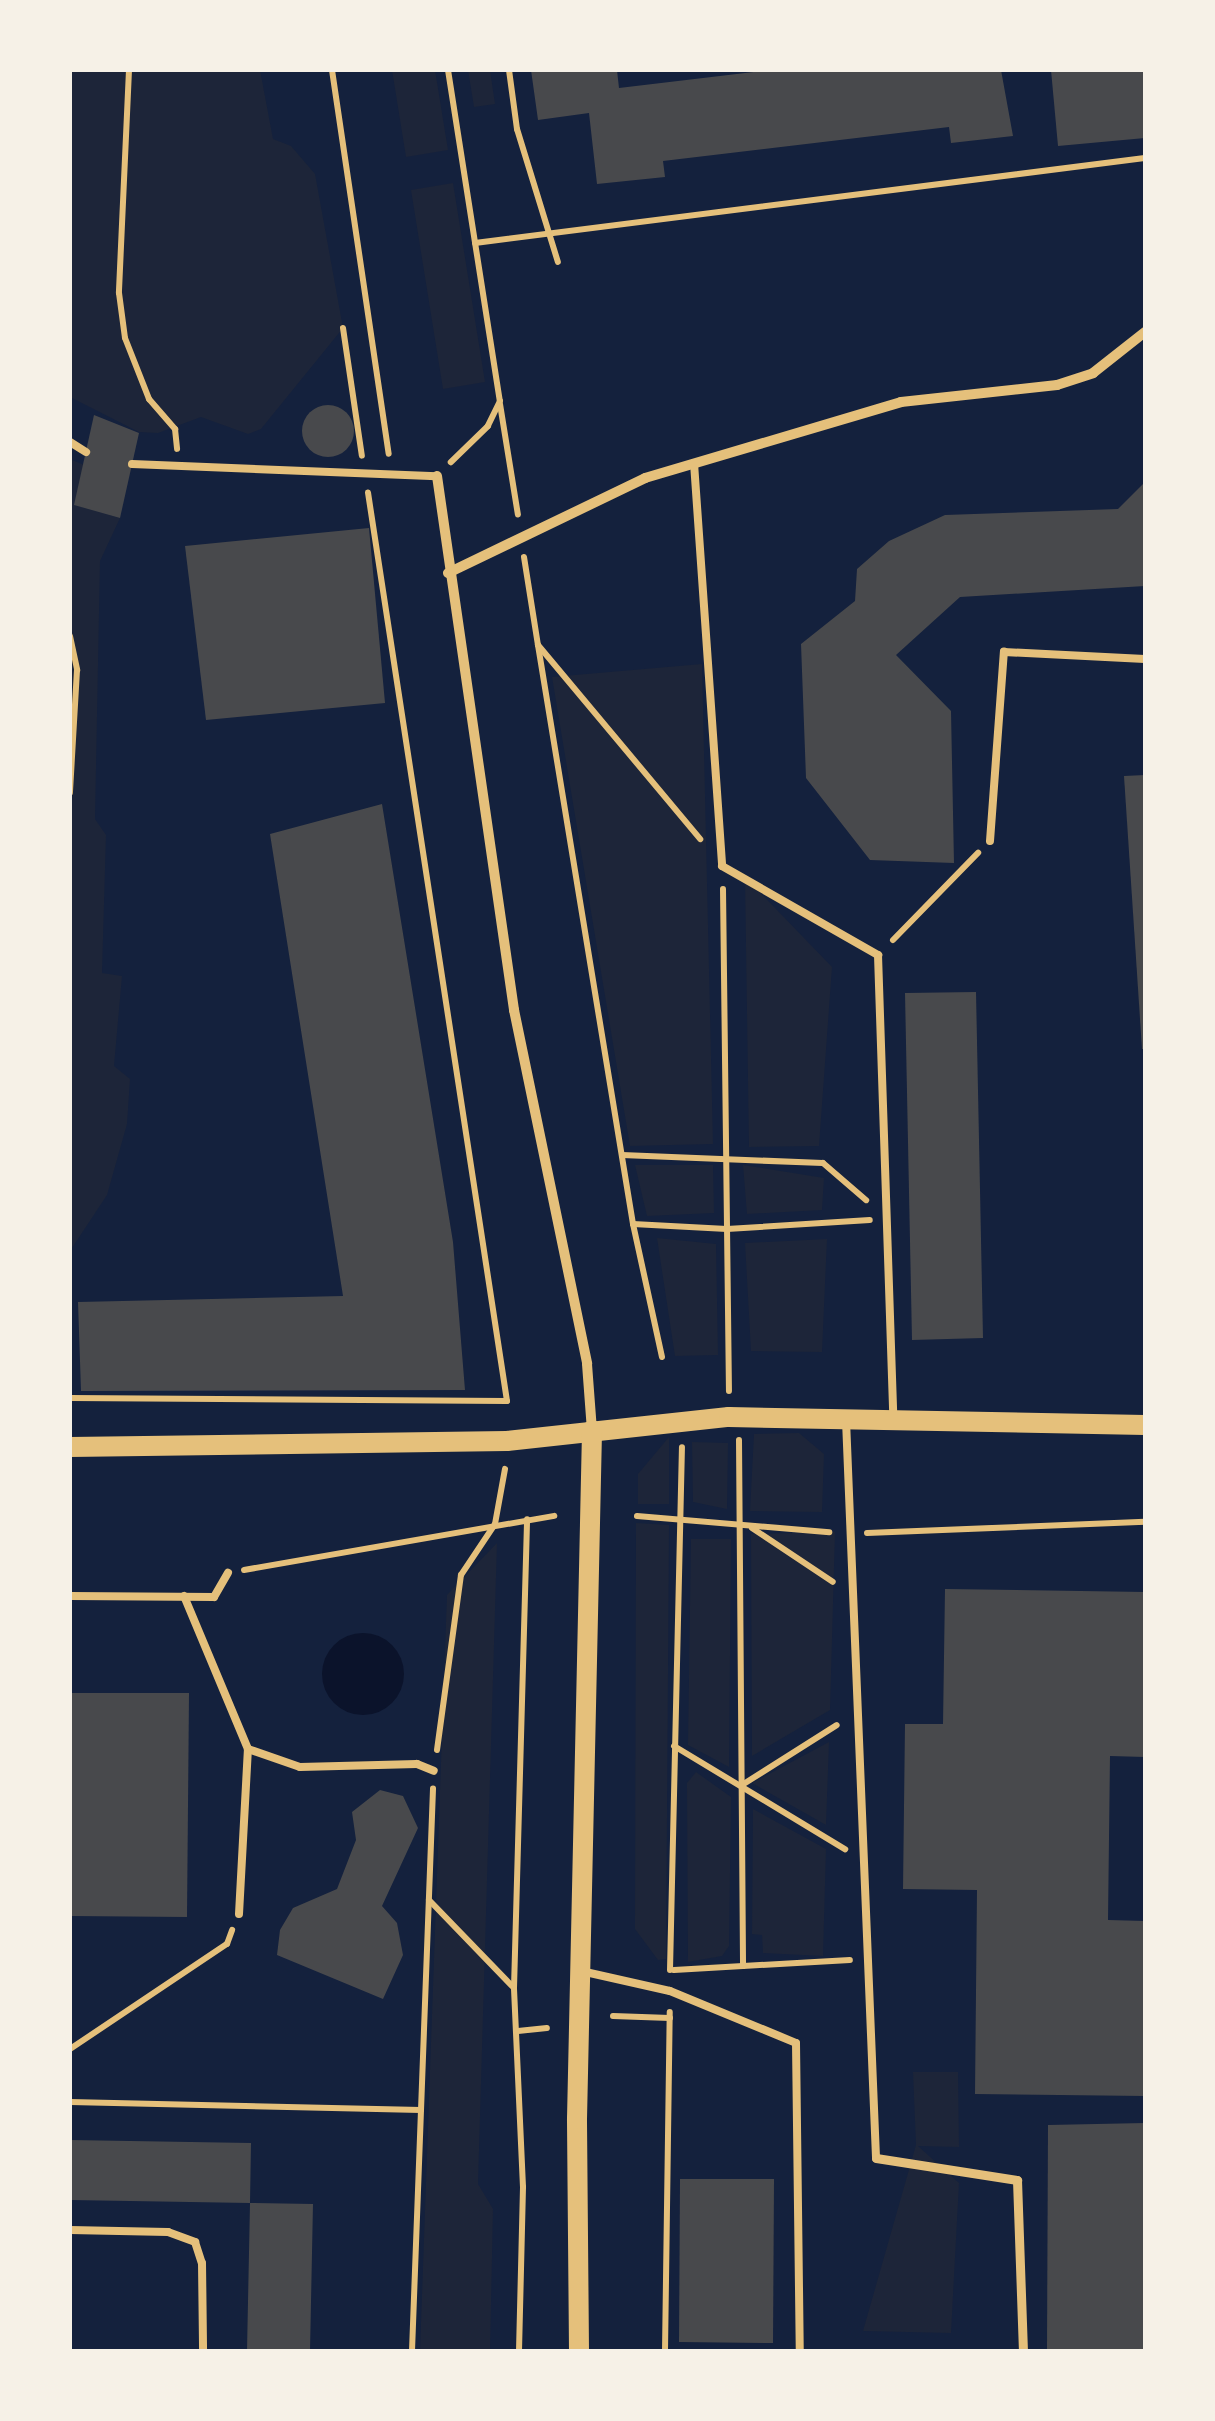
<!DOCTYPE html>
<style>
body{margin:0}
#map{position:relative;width:1215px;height:2421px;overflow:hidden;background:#14213d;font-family:"Noto Sans",sans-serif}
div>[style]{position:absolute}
.green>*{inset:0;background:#1d2539}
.water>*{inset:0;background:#0b132b}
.round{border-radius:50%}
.building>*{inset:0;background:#48494c}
.path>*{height:6px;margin:-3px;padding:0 3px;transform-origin:3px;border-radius:3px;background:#e5c07b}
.service>*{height:8px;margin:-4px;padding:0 4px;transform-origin:4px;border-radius:4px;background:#e5c07b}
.pedestrian>*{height:9px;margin:-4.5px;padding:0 4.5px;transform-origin:4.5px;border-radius:4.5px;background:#e5c07b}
.minor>*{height:10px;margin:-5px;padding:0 5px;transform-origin:5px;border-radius:5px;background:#e5c07b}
.secondary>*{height:20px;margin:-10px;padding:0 10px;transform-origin:10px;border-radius:10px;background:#e5c07b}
span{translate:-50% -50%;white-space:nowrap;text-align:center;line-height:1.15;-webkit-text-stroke:8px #f6f1e7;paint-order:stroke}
.frame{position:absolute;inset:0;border:72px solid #f6f1e7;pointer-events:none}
</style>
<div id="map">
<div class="green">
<i style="clip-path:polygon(70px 70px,260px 70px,273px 139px,291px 146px,315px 174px,343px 328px,261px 429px,248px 434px,201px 417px,158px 433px,139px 432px,70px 397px)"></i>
<i style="clip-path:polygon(392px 70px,435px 70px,448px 150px,406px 157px)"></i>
<i style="clip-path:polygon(468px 70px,490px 70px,495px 104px,474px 107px)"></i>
<i style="clip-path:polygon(453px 183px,485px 382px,443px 389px,411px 190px)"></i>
<i style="clip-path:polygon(70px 459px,84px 465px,75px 505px,120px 518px,100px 561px,95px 819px,106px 835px,102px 973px,122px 976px,114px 1066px,130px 1079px,127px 1124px,107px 1195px,70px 1251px)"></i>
<i style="clip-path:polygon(702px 664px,713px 1144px,630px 1146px,552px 677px)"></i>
<i style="clip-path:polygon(745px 877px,832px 967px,819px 1146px,749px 1147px)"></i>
<i style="clip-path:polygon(635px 1165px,713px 1165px,714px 1213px,647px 1216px)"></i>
<i style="clip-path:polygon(743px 1165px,824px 1178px,822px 1210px,747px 1214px)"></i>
<i style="clip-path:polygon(657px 1238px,716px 1244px,718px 1355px,675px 1356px)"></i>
<i style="clip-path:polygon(827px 1239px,822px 1352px,751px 1351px,745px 1243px)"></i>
<i style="clip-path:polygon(799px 1433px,824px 1454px,822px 1512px,750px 1511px,754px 1434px)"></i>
<i style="clip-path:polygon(669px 1437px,669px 1504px,638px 1504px,638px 1474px)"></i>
<i style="clip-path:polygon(692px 1442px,728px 1443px,727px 1509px,693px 1502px)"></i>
<i style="clip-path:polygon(636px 1523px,669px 1525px,666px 1959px,658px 1960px,635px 1929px)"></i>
<i style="clip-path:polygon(835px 1532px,830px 1710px,752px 1756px,751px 1534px)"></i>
<i style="clip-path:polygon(691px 1539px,731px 1539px,729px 1767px,688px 1745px)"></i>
<i style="clip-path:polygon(497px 1543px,478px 2184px,493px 2209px,490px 2351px,420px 2351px,447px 1595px)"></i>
<i style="clip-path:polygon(829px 1742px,826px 1825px,752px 1783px)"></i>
<i style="clip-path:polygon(696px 1772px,731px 1797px,729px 1946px,722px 1956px,688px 1962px,687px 1783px)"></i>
<i style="clip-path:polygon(753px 1809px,826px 1849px,823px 1956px,763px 1953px,762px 1935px,752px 1934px)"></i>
<i style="clip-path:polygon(913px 2072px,958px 2072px,959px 2147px,918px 2146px,959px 2183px,951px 2333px,863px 2331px,916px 2145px)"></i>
</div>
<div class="water">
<i class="round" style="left:322px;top:1633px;width:82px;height:82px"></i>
</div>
<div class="building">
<i style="clip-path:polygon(531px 70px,617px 70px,619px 88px,771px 70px,1001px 70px,1013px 136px,951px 143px,949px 127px,663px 161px,665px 177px,597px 184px,589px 113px,538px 120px)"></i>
<i style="clip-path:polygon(1051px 70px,1145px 70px,1145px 138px,1058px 146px)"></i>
<i class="round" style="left:302px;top:405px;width:52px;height:52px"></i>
<i style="clip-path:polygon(94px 415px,139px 433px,120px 518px,74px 505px)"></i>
<i style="clip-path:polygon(1145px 482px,1145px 586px,960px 597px,896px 655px,951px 711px,954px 863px,870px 860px,806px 778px,801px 644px,855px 601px,857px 569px,889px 541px,945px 515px,1118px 509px)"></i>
<i style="clip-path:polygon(369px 528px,385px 703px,206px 720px,185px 546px)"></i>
<i style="clip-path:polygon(1145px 775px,1145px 1049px,1142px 1049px,1124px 776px)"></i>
<i style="clip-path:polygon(382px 804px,453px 1242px,465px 1390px,81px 1391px,78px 1302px,343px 1296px,270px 834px)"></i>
<i style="clip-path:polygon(976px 992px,983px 1338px,912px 1340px,905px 993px)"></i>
<i style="clip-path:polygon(945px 1589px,1145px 1592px,1145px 1757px,1110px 1756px,1108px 1920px,1145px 1921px,1145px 2096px,975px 2094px,977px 1890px,903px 1889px,905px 1724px,943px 1724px)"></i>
<i style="clip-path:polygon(70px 1693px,189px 1693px,187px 1917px,70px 1916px)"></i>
<i style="clip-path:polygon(380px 1790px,403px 1796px,418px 1828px,382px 1906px,397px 1923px,403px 1955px,383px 1999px,277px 1955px,280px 1930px,293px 1908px,337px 1889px,356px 1840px,352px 1812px)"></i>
<i style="clip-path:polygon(1145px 2123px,1145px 2351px,1047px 2351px,1048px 2125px)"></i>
<i style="clip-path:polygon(70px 2140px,251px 2143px,250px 2203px,313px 2204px,310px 2351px,247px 2351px,250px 2203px,70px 2200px)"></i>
<i style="clip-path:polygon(680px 2179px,774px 2179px,773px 2343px,679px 2342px)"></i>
</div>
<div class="path">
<i style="left:129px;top:70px;width:223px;rotate:92.6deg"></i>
<i style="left:119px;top:293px;width:45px;rotate:82.4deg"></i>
<i style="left:125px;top:338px;width:66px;rotate:68.5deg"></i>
<i style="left:149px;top:399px;width:40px;rotate:49deg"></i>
<i style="left:175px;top:429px;width:20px;rotate:84deg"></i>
<i style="left:332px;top:70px;width:388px;rotate:81.6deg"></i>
<i style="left:448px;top:70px;width:335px;rotate:81.1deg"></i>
<i style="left:500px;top:401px;width:28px;rotate:116deg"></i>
<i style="left:488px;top:426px;width:52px;rotate:135.8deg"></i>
<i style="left:509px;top:70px;width:60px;rotate:82.3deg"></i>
<i style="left:517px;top:129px;width:139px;rotate:72.9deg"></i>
<i style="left:475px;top:243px;width:675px;rotate:-7.23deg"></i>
<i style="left:343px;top:328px;width:129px;rotate:81.6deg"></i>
<i style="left:500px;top:404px;width:112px;rotate:80.8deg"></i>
<i style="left:524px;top:557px;width:89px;rotate:81deg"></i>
<i style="left:70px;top:636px;width:35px;rotate:78deg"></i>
<i style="left:77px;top:670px;width:123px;rotate:93.3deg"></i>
<i style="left:723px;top:889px;width:502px;rotate:89.32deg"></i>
<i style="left:893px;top:940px;width:122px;rotate:-45.7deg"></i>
<i style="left:622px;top:1155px;width:201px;rotate:2.3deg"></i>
<i style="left:823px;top:1163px;width:57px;rotate:40.7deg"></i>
<i style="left:633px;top:1224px;width:94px;rotate:3deg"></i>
<i style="left:727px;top:1229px;width:143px;rotate:-3.6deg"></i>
<i style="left:662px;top:1357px;width:136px;rotate:-102.3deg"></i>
<i style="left:633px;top:1224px;width:587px;rotate:-99.32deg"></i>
<i style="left:538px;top:645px;width:253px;rotate:50.1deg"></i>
<i style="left:70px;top:1398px;width:437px;rotate:0.4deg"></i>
<i style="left:507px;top:1401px;width:919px;rotate:-98.7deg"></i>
<i style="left:739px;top:1440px;width:526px;rotate:89.56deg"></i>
<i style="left:743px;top:1966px;width:107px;rotate:-3.2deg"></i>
<i style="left:637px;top:1516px;width:193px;rotate:4.8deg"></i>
<i style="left:752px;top:1528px;width:97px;rotate:33.7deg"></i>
<i style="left:867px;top:1533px;width:278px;rotate:-2.3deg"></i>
<i style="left:244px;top:1570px;width:315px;rotate:-9.9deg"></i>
<i style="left:674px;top:1746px;width:200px;rotate:31.1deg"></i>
<i style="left:437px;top:1750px;width:177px;rotate:-82.2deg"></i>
<i style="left:461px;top:1575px;width:61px;rotate:-56.3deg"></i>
<i style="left:495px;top:1524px;width:56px;rotate:-79.7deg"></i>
<i style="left:742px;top:1785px;width:112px;rotate:-32.3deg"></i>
<i style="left:429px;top:1900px;width:121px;rotate:46deg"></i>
<i style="left:670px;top:1970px;width:523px;rotate:-88.69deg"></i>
<i style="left:674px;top:1970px;width:69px;rotate:-3.3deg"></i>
<i style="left:613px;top:2016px;width:57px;rotate:2deg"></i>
<i style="left:518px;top:2031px;width:29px;rotate:-6deg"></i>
<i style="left:70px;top:2049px;width:189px;rotate:-33.8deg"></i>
<i style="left:227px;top:1944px;width:15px;rotate:-70deg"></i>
<i style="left:70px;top:2102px;width:351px;rotate:1.3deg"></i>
<i style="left:412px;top:2351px;width:563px;rotate:-87.86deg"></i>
<i style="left:519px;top:2351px;width:164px;rotate:-88.6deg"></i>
<i style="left:523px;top:2187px;width:199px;rotate:-92.6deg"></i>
<i style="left:514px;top:1988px;width:469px;rotate:-88.4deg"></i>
<i style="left:665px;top:2351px;width:339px;rotate:-89.2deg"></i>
</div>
<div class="service">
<i style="left:70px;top:442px;width:19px;rotate:32deg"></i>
<i style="left:694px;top:463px;width:404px;rotate:86deg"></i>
<i style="left:722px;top:866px;width:180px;rotate:29.7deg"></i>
<i style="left:878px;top:955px;width:463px;rotate:88.1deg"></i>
<i style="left:132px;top:464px;width:305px;rotate:2.3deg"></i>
<i style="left:990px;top:841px;width:190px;rotate:-85.8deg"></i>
<i style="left:1004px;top:652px;width:141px;rotate:2.8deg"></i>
<i style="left:846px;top:1420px;width:739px;rotate:87.67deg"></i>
<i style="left:70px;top:1596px;width:144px;rotate:0.4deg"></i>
<i style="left:214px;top:1597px;width:28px;rotate:-60deg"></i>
<i style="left:184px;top:1596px;width:166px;rotate:67.3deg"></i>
<i style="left:248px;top:1749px;width:55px;rotate:19.1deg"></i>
<i style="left:300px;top:1767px;width:117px;rotate:-1.5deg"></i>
<i style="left:417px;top:1764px;width:18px;rotate:22deg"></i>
<i style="left:239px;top:1914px;width:165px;rotate:-86.9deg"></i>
<i style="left:581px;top:1971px;width:91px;rotate:12.7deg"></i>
<i style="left:670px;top:1991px;width:136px;rotate:22.4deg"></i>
<i style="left:796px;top:2043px;width:308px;rotate:89.3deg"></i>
<i style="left:70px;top:2230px;width:98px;rotate:1.2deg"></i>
<i style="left:168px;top:2232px;width:29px;rotate:20deg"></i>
<i style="left:195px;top:2242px;width:22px;rotate:72deg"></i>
<i style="left:202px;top:2263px;width:88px;rotate:89.3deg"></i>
</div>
<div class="pedestrian">
<i style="left:876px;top:2158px;width:143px;rotate:8.9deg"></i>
<i style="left:1017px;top:2180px;width:171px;rotate:88deg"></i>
</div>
<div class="minor">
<i style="left:437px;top:476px;width:540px;rotate:81.79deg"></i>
<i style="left:514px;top:1010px;width:361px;rotate:78.3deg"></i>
<i style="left:587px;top:1364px;width:66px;rotate:85.7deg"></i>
<i style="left:448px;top:573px;width:219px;rotate:-25.7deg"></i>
<i style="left:645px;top:478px;width:267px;rotate:-16.5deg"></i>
<i style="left:901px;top:402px;width:157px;rotate:-6.2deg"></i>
<i style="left:1057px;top:385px;width:38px;rotate:-18deg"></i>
<i style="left:1093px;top:373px;width:66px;rotate:-38.3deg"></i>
</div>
<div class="secondary">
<i style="left:70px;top:1447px;width:437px;rotate:-0.8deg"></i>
<i style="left:507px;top:1441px;width:223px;rotate:-6.2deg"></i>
<i style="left:729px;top:1417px;width:416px;rotate:1.1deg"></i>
<i style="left:579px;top:2351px;width:232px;rotate:-90.5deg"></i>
<i style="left:577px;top:2119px;width:689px;rotate:-88.75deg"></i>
</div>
<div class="frame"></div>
</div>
